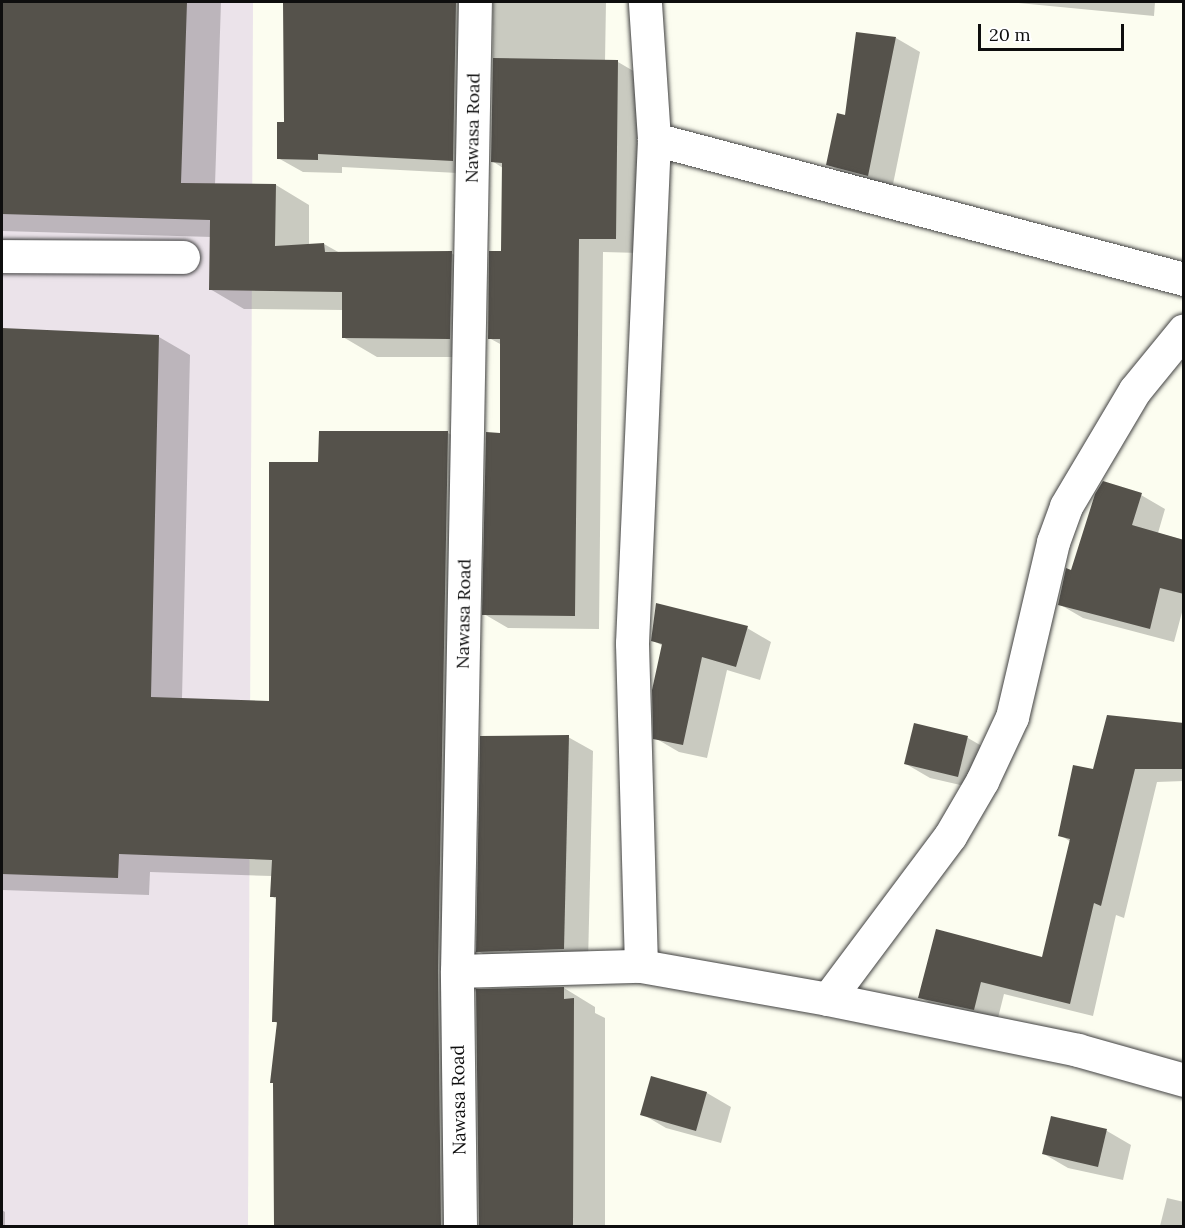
<!DOCTYPE html>
<style>
body{margin:0}
#map{position:relative;width:1185px;height:1228px;overflow:hidden;background:#fcfdf0;font-family:Lora,serif}
div>[style]{position:absolute}
.industrial>*{inset:0;background:#ebe3ea}
.shadow>*{inset:0;background:#0003}
.building>*{inset:0;background:#55524b}
.roads{filter:drop-shadow(0 0 2px #414141) drop-shadow(0 0 2px #414141)}
.minor>*{height:33px;margin:-16.5px;padding:0 16.5px;transform-origin:16.5px;border-radius:16.5px;background:#fff}
span{translate:-50% -50%;white-space:nowrap;text-align:center;line-height:1.15;-webkit-text-stroke:6px #fff;paint-order:stroke}
.street-label{font-size:18px;color:#0e0e0e}
.frame{position:absolute;inset:0;border:3px solid #0e0e0e;pointer-events:none}
.scale{position:absolute;left:978px;top:24px;width:146px;height:27px;box-sizing:border-box;border:3px solid #0e0e0e;border-top:0;padding-left:8px;font-size:18px;line-height:21px;white-space:nowrap;color:#0e0e0e;-webkit-text-stroke:4px #fff;paint-order:stroke}
</style>
<div id="map">
<div class="industrial">
<i style="clip-path:polygon(2px 2px,253px 2px,248px 1226px,2px 1226px)"></i>
</div>
<div class="shadow">
<i style="clip-path:polygon(2px 2px,221px 2px,215px 185px,276px 185px,309px 205px,309px 245px,324px 244px,340px 253px,451px 253px,485px 272px,484px 357px,377px 357px,343px 337px,343px 310px,244px 309px,210px 289px,212px 237px,2px 231px)"></i>
<i style="clip-path:polygon(285px 2px,489px 2px,477px 174px,342px 167px,342px 173px,303px 172px,278px 158px,285px 124px)"></i>
<i style="clip-path:polygon(493px 2px,606px 2px,605px 62px,618px 62px,642px 76px,640px 253px,603px 252px,599px 629px,508px 628px,484px 614px,502px 434px,502px 345px,489px 338px,502px 252px,503px 168px,492px 161px)"></i>
<i style="clip-path:polygon(1008px 2px,1155px 2px,1154px 16px)"></i>
<i style="clip-path:polygon(896px 38px,920px 52px,892px 189px,852px 178px,828px 164px,846px 116px)"></i>
<i style="clip-path:polygon(2px 329px,159px 337px,190px 355px,182px 699px,271px 702px,319px 464px,448px 433px,479px 451px,469px 990px,472px 1226px,276px 1226px,278px 1024px,274px 1021px,278px 900px,271px 896px,272px 876px,150px 872px,149px 895px,2px 890px)"></i>
<i style="clip-path:polygon(1141px 495px,1165px 509px,1158px 533px,1184px 540px,1184px 605px,1174px 642px,1083px 618px,1059px 604px,1072px 572px)"></i>
<i style="clip-path:polygon(747px 628px,771px 642px,760px 680px,727px 670px,707px 758px,679px 752px,655px 738px,663px 646px,652px 640px)"></i>
<i style="clip-path:polygon(915px 725px,968px 738px,992px 752px,982px 790px,930px 778px,906px 764px)"></i>
<i style="clip-path:polygon(1184px 725px,1184px 781px,1157px 782px,1124px 918px,1116px 915px,1093px 1016px,1004px 994px,997px 1022px,942px 1011px,920px 997px,1044px 959px,1071px 842px,1060px 835px,1094px 771px)"></i>
<i style="clip-path:polygon(568px 737px,593px 751px,588px 963px,502px 965px,478px 951px)"></i>
<i style="clip-path:polygon(564px 988px,595px 1007px,595px 1013px,605px 1018px,605px 1226px,480px 1226px)"></i>
<i style="clip-path:polygon(652px 1078px,707px 1093px,731px 1107px,721px 1143px,666px 1128px,642px 1114px)"></i>
<i style="clip-path:polygon(1053px 1118px,1107px 1131px,1131px 1145px,1123px 1180px,1068px 1168px,1044px 1154px)"></i>
<i style="clip-path:polygon(1167px 1198px,1184px 1202px,1184px 1226px,1160px 1226px)"></i>
<i style="clip-path:polygon(2px 1210px,5px 1212px,5px 1226px,2px 1226px)"></i>
</div>
<div class="building">
<i style="clip-path:polygon(2px 2px,187px 2px,181px 183px,276px 184px,275px 246px,324px 243px,325px 252px,452px 251px,450px 339px,342px 338px,342px 292px,209px 290px,210px 220px,2px 214px)"></i>
<i style="clip-path:polygon(283px 2px,456px 2px,453px 161px,318px 154px,318px 160px,277px 159px,277px 122px,284px 122px)"></i>
<i style="clip-path:polygon(856px 32px,896px 37px,868px 176px,826px 165px,837px 113px,845px 115px)"></i>
<i style="clip-path:polygon(493px 58px,618px 60px,616px 239px,579px 239px,575px 616px,482px 615px,486px 432px,500px 433px,500px 339px,488px 339px,489px 251px,501px 251px,502px 163px,491px 162px)"></i>
<i style="clip-path:polygon(2px 328px,159px 335px,151px 697px,269px 701px,269px 462px,318px 462px,319px 431px,448px 431px,438px 971px,441px 1227px,274px 1227px,273px 1083px,270px 1083px,277px 1022px,272px 1022px,276px 897px,270px 897px,272px 860px,119px 854px,118px 878px,2px 874px)"></i>
<i style="clip-path:polygon(1103px 481px,1142px 493px,1132px 525px,1184px 540px,1184px 594px,1160px 588px,1150px 629px,1058px 605px,1066px 568px,1071px 570px,1095px 494px)"></i>
<i style="clip-path:polygon(656px 603px,748px 626px,736px 667px,702px 657px,683px 745px,653px 739px,652px 690px,662px 644px,651px 641px)"></i>
<i style="clip-path:polygon(1107px 715px,1184px 723px,1184px 769px,1135px 769px,1101px 906px,1094px 903px,1070px 1004px,981px 982px,974px 1010px,918px 998px,936px 929px,1042px 957px,1070px 839px,1058px 836px,1073px 765px,1093px 769px)"></i>
<i style="clip-path:polygon(914px 723px,968px 736px,958px 777px,904px 764px)"></i>
<i style="clip-path:polygon(569px 735px,564px 949px,476px 952px,480px 736px)"></i>
<i style="clip-path:polygon(564px 987px,564px 999px,574px 998px,573px 1227px,479px 1227px,476px 989px)"></i>
<i style="clip-path:polygon(651px 1076px,707px 1092px,696px 1131px,640px 1115px)"></i>
<i style="clip-path:polygon(1051px 1116px,1107px 1129px,1098px 1167px,1042px 1154px)"></i>
</div>
<div class="roads">
<div class="minor">
<i style="left:654px;top:139px;width:548px;rotate:14.8deg"></i>
<i style="left:2px;top:256px;width:181px;rotate:0.3deg"></i>
<i style="left:641px;top:966px;width:323px;rotate:-91.6deg"></i>
<i style="left:632px;top:643px;width:504px;rotate:-87.5deg"></i>
<i style="left:654px;top:139px;width:137px;rotate:-93.8deg"></i>
<i style="left:457px;top:971px;width:184px;rotate:-1.6deg"></i>
<i style="left:641px;top:966px;width:190px;rotate:10deg"></i>
<i style="left:828px;top:999px;width:255px;rotate:11.5deg"></i>
<i style="left:1078px;top:1050px;width:110px;rotate:15.8deg"></i>
<i style="left:828px;top:999px;width:204px;rotate:-53.2deg"></i>
<i style="left:950px;top:836px;width:64px;rotate:-59.8deg"></i>
<i style="left:982px;top:781px;width:71px;rotate:-64.9deg"></i>
<i style="left:1012px;top:717px;width:180px;rotate:-76.8deg"></i>
<i style="left:1053px;top:542px;width:38px;rotate:-70deg"></i>
<i style="left:1066px;top:506px;width:135px;rotate:-59.3deg"></i>
<i style="left:1135px;top:390px;width:77px;rotate:-50.8deg"></i>
<i style="left:460px;top:1226px;width:255px;rotate:-90.7deg"></i>
<i style="left:457px;top:971px;width:969px;rotate:-88.94deg"></i>
</div>
</div>
<div class="street-label">
<span style="left:473px;top:128px;rotate:-89deg">Nawasa Road</span>
<span style="left:464px;top:614px;rotate:-89deg">Nawasa Road</span>
<span style="left:459px;top:1100px;rotate:-91deg">Nawasa Road</span>
</div>
<div class="frame"></div>
<div class="scale">20 m</div>
</div>
